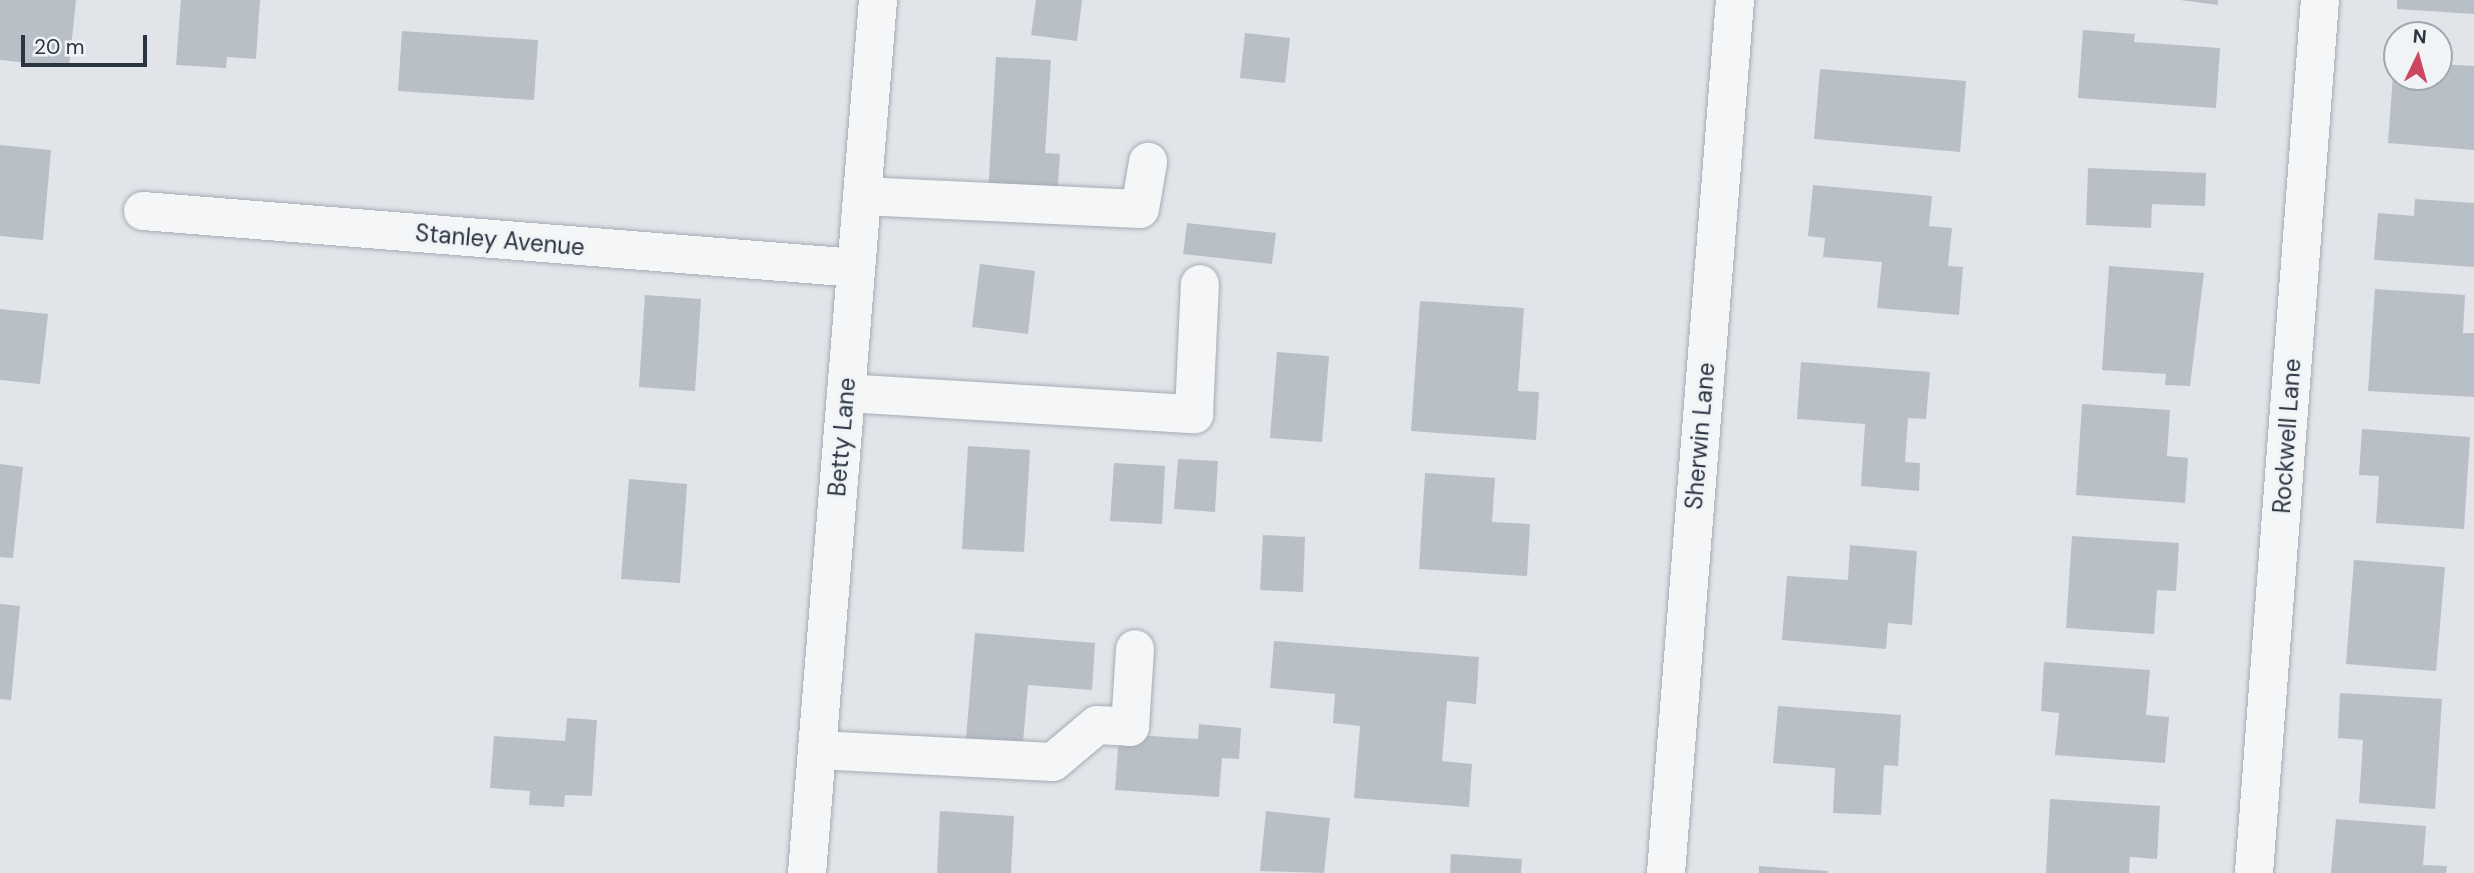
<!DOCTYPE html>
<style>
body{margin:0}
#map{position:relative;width:2474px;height:873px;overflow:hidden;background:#e1e5ea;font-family:"DM Sans",sans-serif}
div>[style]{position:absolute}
.building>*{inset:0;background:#b9bfc7}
.roads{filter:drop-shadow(0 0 2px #a6acb4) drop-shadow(0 0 2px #a6acb4)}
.minor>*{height:38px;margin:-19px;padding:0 19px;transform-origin:19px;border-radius:19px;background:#f4f6f8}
span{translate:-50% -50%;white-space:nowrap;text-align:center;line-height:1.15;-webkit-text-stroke:6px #f1f4f7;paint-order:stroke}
.street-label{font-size:24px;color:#2a3442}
.north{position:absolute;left:2383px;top:21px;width:70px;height:70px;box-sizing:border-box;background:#f1f4f7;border:2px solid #a1a7af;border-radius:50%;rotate:5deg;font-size:19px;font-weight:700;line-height:28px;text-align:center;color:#2a3442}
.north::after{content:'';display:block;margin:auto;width:24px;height:32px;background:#ce4761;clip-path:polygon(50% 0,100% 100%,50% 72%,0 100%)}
.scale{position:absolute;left:21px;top:35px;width:126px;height:32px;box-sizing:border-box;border:4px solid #2a3442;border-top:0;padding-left:9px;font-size:21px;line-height:24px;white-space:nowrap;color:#2a3442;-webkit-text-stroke:5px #f1f4f7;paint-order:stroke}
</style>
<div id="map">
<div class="building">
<i style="clip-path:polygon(0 0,76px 0,69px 67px,0 60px)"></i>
<i style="clip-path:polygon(181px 0,260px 0,256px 59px,227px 57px,226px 68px,176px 65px)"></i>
<i style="clip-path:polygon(1036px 0,1082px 0,1077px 41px,1031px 35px)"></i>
<i style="clip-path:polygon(2180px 0,2218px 0,2218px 5px)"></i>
<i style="clip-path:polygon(2397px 0,2474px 0,2474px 14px,2397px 9px)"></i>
<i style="clip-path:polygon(2083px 30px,2135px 34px,2134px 42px,2220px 48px,2216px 108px,2078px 98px)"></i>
<i style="clip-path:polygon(402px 31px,538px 40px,534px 100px,398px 91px)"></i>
<i style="clip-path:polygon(1245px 33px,1290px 38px,1285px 83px,1240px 78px)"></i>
<i style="clip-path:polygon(996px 57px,1051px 60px,1045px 153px,1060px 154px,1057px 198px,988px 194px)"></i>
<i style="clip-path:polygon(2439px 64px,2474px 66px,2474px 150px,2388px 143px,2393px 75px,2439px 77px)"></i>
<i style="clip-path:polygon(1820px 69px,1966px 81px,1960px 152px,1814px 139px)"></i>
<i style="clip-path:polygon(0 145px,51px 150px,43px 240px,0 236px)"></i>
<i style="clip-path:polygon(2088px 168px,2206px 173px,2205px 206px,2152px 204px,2151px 228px,2086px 225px)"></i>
<i style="clip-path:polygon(1813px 185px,1932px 196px,1929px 226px,1952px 228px,1948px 266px,1963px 267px,1959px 315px,1877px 308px,1882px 262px,1823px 257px,1825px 238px,1808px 236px)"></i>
<i style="clip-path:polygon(2415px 199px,2474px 203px,2474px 267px,2374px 260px,2378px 213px,2414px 216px)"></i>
<i style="clip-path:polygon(1187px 223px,1276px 233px,1272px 264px,1183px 254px)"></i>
<i style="clip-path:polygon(980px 264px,1035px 271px,1028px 334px,972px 327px)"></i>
<i style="clip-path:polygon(2109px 266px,2204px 273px,2190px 386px,2165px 385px,2166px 374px,2102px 370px)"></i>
<i style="clip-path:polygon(2375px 289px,2465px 295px,2463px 333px,2474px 333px,2474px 397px,2368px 391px)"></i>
<i style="clip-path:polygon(645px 295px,701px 299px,695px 391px,639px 387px)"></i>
<i style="clip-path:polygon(1420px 301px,1524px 308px,1518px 391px,1539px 392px,1536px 440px,1411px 431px)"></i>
<i style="clip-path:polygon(0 309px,48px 314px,40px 384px,0 380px)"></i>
<i style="clip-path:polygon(1277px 352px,1329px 356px,1322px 442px,1270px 438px)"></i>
<i style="clip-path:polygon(1801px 362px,1930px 372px,1926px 419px,1908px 418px,1905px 462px,1920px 463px,1919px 491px,1861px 486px,1865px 424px,1797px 419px)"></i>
<i style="clip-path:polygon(2082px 404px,2170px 410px,2167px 456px,2188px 458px,2185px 503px,2076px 495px)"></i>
<i style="clip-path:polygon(2362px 429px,2470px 437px,2464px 529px,2376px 523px,2379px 476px,2359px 475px)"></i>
<i style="clip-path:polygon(968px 446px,1030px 450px,1024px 552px,962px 549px)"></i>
<i style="clip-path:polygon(1178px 459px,1218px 461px,1215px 512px,1174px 509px)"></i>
<i style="clip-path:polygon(1114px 463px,1165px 466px,1162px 524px,1110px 521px)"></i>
<i style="clip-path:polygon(0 464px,23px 467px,13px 558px,0 557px)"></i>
<i style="clip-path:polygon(1425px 473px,1495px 478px,1492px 522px,1530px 524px,1527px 576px,1419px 569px)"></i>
<i style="clip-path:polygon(629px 479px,687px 484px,680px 583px,621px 579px)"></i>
<i style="clip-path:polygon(1263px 535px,1305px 537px,1303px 592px,1260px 590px)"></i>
<i style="clip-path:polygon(2072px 536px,2179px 543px,2176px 591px,2157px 590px,2154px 634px,2066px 628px)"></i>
<i style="clip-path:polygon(1850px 545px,1917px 551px,1912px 625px,1888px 623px,1886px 649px,1782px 640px,1787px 576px,1848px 580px)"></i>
<i style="clip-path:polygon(2354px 560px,2445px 567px,2436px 671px,2346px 664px)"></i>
<i style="clip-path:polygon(0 604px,20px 606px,11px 700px,0 699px)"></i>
<i style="clip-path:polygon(975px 633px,1095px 643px,1092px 690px,1028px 685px,1022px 753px,965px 749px)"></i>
<i style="clip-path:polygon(1274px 641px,1479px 657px,1476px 704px,1447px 701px,1442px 761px,1472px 764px,1469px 807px,1354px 798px,1360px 726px,1333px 723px,1335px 694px,1270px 688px)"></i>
<i style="clip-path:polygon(2044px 662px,2150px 670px,2146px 715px,2169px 717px,2165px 763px,2055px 755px,2059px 713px,2041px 711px)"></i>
<i style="clip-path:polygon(2340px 693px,2442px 699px,2435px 809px,2359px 803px,2363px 740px,2338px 738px)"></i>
<i style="clip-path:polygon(1778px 706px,1901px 715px,1898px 766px,1884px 765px,1881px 815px,1833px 813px,1835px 768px,1773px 763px)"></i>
<i style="clip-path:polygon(567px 718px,597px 720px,592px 796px,565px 795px,564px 807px,529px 805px,530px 791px,490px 788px,494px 736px,565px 741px)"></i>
<i style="clip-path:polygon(1199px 724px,1241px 728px,1239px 759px,1222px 758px,1219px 797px,1115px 790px,1119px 734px,1198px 739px)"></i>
<i style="clip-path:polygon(2050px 799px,2160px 806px,2157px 859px,2130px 857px,2129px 873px,2046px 873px)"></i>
<i style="clip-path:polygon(940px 811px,1014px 816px,1011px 873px,937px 873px)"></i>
<i style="clip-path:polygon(1266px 811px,1330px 818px,1324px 873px,1260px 871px)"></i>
<i style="clip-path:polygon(2336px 819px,2426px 826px,2423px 865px,2447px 866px,2446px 873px,2331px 873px)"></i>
<i style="clip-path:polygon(1451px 854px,1522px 859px,1521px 873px,1450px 873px)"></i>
<i style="clip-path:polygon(1759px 866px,1828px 871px,1828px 873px,1759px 873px)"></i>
</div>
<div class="roads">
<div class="minor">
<i style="left:862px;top:196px;width:278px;rotate:2.7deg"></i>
<i style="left:1140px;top:209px;width:48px;rotate:-80.3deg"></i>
<i style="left:143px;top:211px;width:715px;rotate:4.57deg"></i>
<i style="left:846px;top:393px;width:349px;rotate:3.5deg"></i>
<i style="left:1194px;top:414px;width:130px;rotate:-87.4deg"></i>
<i style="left:817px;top:750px;width:236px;rotate:2.9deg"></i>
<i style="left:1053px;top:762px;width:57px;rotate:-40.1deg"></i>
<i style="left:1097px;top:725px;width:33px;rotate:3deg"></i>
<i style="left:1130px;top:727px;width:78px;rotate:-86.3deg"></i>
<i style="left:807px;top:873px;width:876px;rotate:-85.35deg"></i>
<i style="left:1666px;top:873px;width:876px;rotate:-85.48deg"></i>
<i style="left:2254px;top:873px;width:875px;rotate:-85.68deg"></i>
</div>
</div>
<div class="street-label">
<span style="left:500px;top:240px;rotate:5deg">Stanley Avenue</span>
<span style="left:1700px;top:436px;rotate:-85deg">Sherwin Lane</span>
<span style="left:2287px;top:436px;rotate:-86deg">Rockwell Lane</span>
<span style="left:842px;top:437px;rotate:-85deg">Betty Lane</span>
</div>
<div class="north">N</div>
<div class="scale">20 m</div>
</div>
